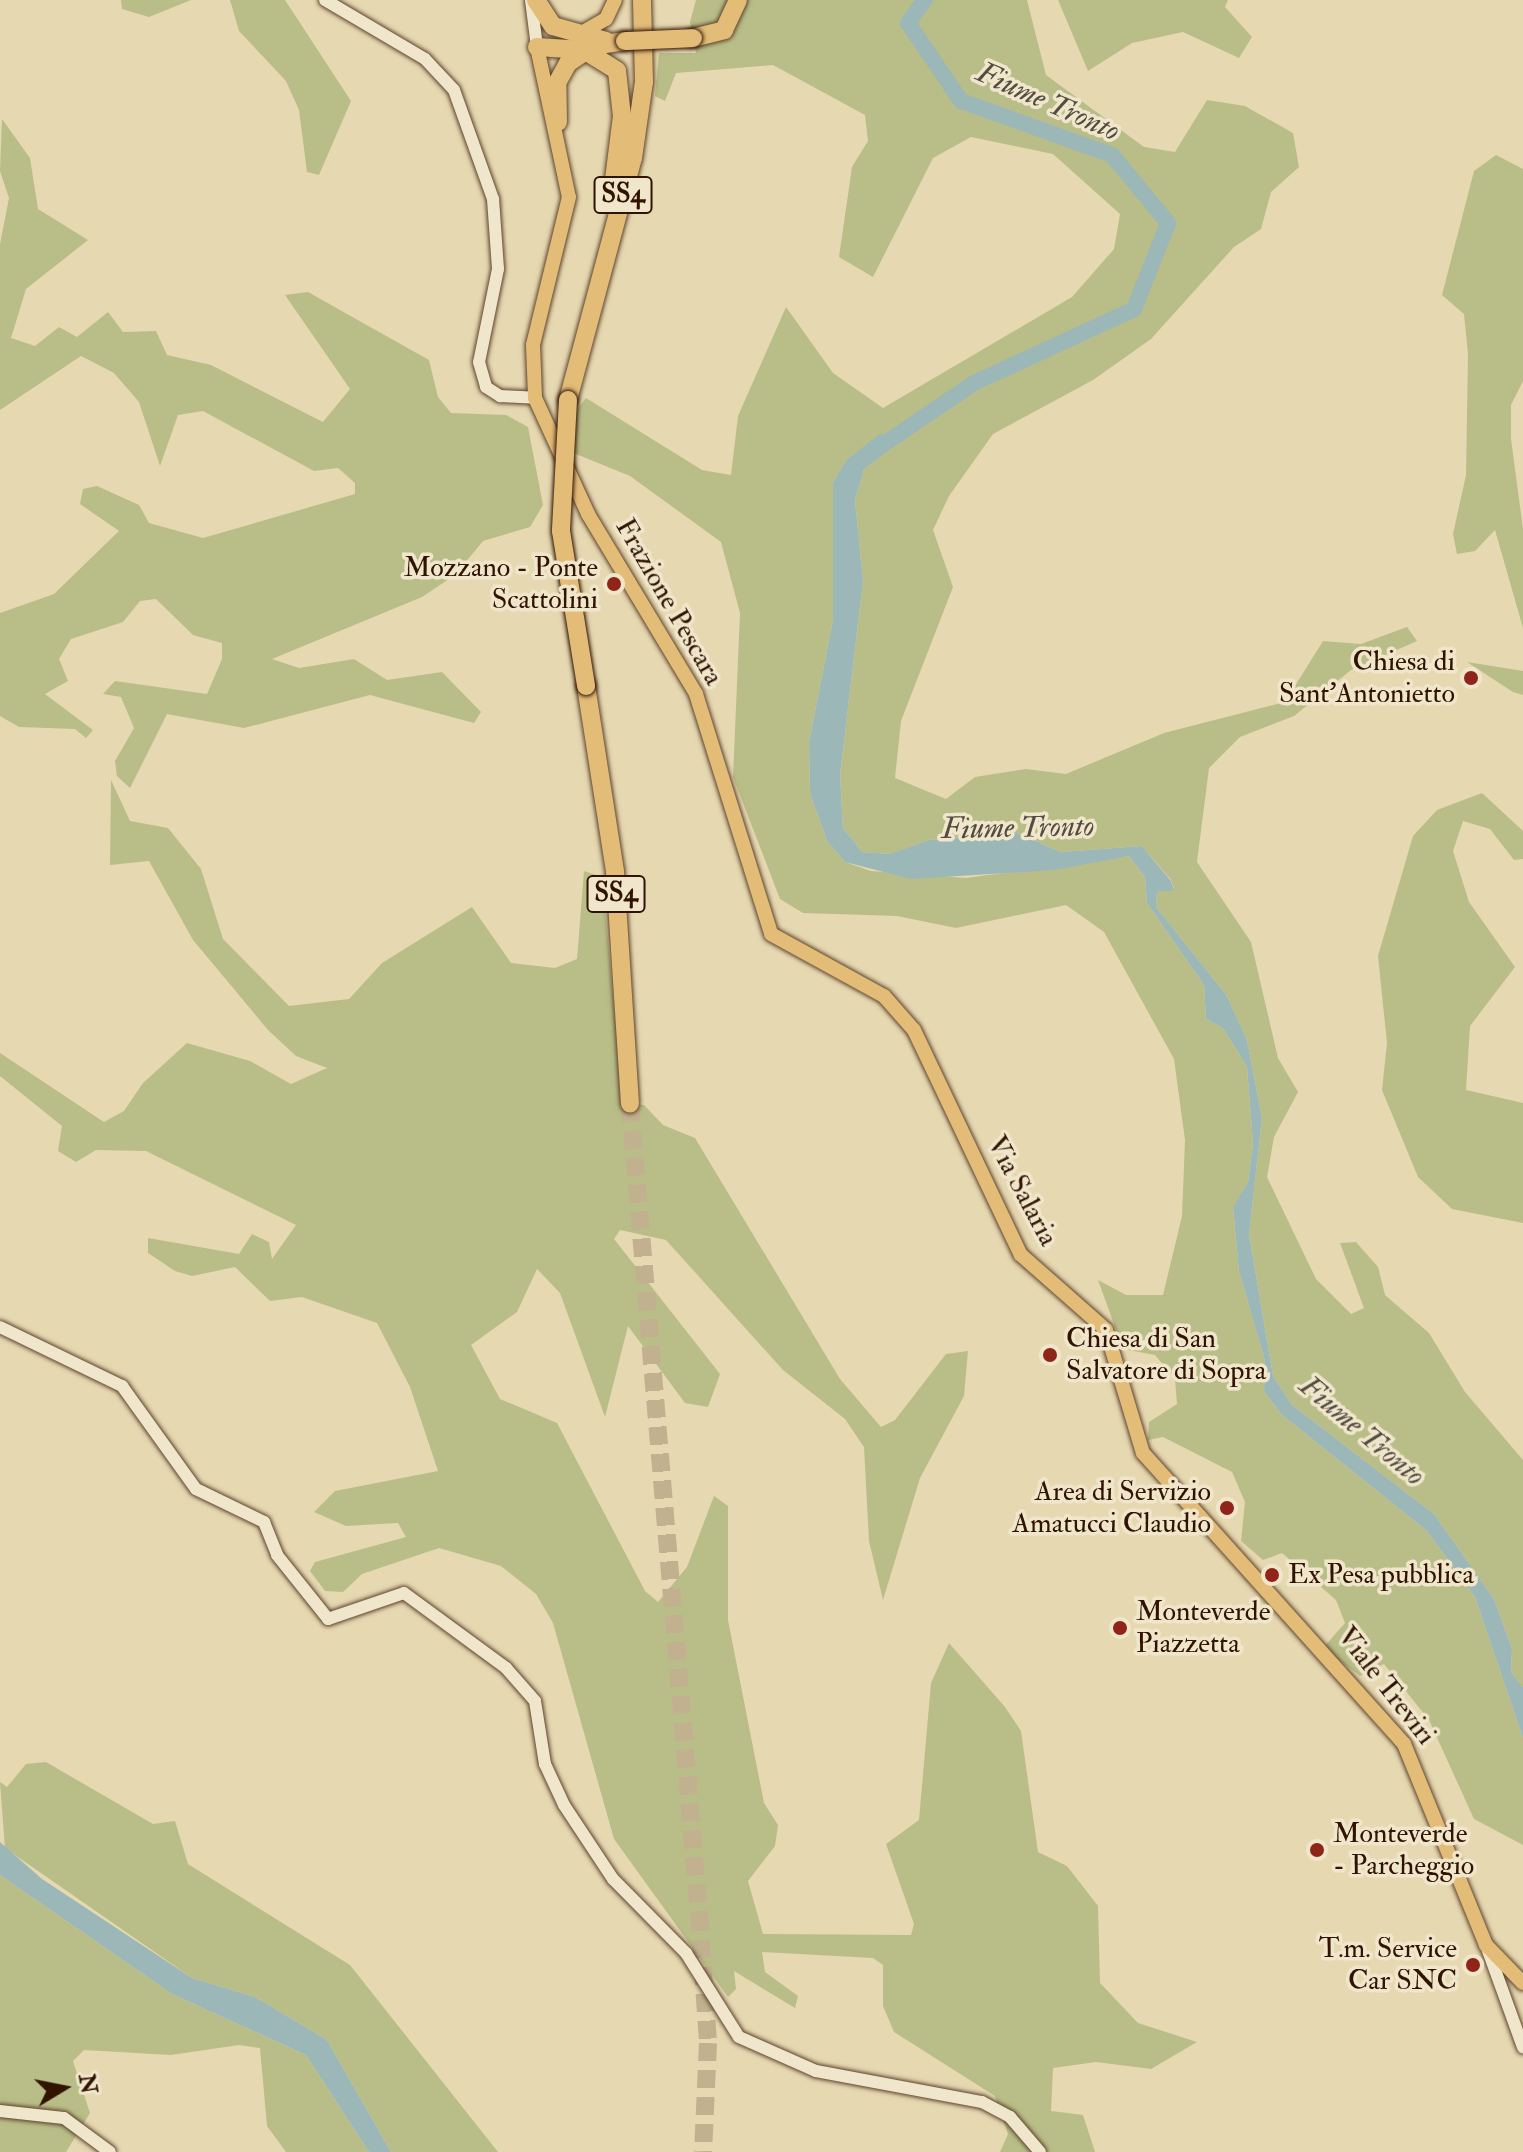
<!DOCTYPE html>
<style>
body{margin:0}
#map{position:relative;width:1523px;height:2152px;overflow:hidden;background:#e6d8b1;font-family:"IM FELL Double Pica",serif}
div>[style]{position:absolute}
.green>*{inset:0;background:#b9be88}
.water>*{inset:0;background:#9bb7b7}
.river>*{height:16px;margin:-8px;padding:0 8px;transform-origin:8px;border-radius:8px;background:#9bb7b7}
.highway-tunnel>*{height:18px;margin-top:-9px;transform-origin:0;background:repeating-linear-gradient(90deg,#c2b18e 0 18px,transparent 0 27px)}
.roads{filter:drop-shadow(0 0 2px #5e442d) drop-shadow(0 0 2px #5e442d)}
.minor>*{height:12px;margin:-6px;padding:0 6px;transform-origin:6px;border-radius:6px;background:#efe6cc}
.major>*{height:14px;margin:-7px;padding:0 7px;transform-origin:7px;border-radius:7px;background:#e3bc78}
.highway>*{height:18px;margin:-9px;padding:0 9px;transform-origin:9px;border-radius:9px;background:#e3bc78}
.bridges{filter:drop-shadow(0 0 2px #301301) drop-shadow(0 0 2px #301301)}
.highway-bridge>*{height:18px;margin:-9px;padding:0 9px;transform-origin:9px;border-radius:9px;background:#e3bc78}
.dots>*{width:22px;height:22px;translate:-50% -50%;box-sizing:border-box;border:4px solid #efe6cc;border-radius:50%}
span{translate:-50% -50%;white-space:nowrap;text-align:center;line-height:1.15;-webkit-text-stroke:7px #efe6cc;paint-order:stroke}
.shield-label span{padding:2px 6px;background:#efe6cc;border:2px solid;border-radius:6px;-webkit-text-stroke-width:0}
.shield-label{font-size:26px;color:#301301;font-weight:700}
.poi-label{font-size:28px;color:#301301}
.right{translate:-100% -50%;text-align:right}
.left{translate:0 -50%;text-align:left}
.street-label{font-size:28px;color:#301301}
.water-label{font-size:30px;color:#554c41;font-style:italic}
.north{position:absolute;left:24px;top:2048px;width:80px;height:80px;-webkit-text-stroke:6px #efe6cc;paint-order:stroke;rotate:80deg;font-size:22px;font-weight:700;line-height:32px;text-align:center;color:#301301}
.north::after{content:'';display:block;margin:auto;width:28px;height:36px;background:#301301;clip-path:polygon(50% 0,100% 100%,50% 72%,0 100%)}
</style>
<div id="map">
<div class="green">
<i style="clip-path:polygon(121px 0,191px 0,149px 17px,122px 9px)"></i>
<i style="clip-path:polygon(230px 0,285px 0,351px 101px,319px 175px,307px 172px,299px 110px,286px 81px,239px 31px)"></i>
<i style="clip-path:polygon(696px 0,1027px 0,1046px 75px,1144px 147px,1175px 152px,1207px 100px,1245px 106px,1293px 133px,1299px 167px,1271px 192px,1261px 229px,1234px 247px,1151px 339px,1093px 380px,993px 434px,949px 496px,933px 530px,953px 587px,901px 721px,895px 778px,946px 799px,975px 777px,1026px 769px,1066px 774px,1164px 733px,1285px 702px,1323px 641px,1361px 644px,1407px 627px,1417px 641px,1351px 670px,1294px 716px,1240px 737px,1209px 768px,1197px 862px,1251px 942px,1278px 1058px,1298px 1092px,1274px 1137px,1267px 1177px,1316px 1279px,1351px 1314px,1364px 1308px,1340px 1243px,1356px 1242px,1378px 1267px,1385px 1295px,1429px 1333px,1465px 1392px,1523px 1460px,1523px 1687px,1511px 1672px,1512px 1649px,1494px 1599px,1434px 1514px,1292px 1405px,1273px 1376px,1249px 1234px,1262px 1118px,1247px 1040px,1227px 996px,1156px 907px,1157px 892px,1174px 889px,1171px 880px,1142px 846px,1061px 852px,1017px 833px,929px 840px,891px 854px,862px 852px,843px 828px,840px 775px,863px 581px,855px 500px,864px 469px,890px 448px,881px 434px,846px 460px,833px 483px,833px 620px,809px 742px,810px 793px,827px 841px,845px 862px,871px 871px,966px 878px,1129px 856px,1145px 877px,1147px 903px,1204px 985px,1206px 1019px,1223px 1028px,1247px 1067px,1253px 1144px,1248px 1182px,1233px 1208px,1239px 1271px,1265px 1361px,1264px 1391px,1281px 1414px,1427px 1531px,1475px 1597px,1523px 1738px,1523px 1845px,1474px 1819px,1429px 1720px,1384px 1664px,1360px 1676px,1323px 1648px,1345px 1623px,1336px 1600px,1282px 1553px,1263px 1560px,1241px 1541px,1245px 1502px,1232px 1472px,1163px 1437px,1148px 1440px,1149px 1422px,1177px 1404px,1175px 1379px,1155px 1355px,1123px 1349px,1098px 1280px,1126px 1295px,1163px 1295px,1182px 1216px,1185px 1140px,1174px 1059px,1104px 932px,1066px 905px,956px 928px,897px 916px,803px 913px,780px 899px,733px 777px,740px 613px,721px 542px,630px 476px,571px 452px,573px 415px,586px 398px,702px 470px,731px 475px,738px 416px,786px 307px,833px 373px,883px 408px,1072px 297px,1114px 249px,1120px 214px,1053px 154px,971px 137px,933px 158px,873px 277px,839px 257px,852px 167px,868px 141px,865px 115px,773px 65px,676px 73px,665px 101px,655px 96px,659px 53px,696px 53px,690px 22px)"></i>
<i style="clip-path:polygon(1058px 0,1228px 0,1225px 7px,1252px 37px,1239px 58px,1183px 32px,1132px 43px,1088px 71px)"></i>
<i style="clip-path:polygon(2px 119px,30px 158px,38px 209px,88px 240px,26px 289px,11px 338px,35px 346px,59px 327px,77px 337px,108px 312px,123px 332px,156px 331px,167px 355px,211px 365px,323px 422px,350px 389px,285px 295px,308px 292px,429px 360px,438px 397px,451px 413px,506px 415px,528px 427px,543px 505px,530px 527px,483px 541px,455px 575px,422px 597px,272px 659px,299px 668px,354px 659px,387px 680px,442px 672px,481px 712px,474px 723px,370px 695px,244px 728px,167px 714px,130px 788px,117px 776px,115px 761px,134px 728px,121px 697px,103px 694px,115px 681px,207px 694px,222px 659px,222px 643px,193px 635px,156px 599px,140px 601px,123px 622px,71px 639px,59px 659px,68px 681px,45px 694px,93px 730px,86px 738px,75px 729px,19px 727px,0 716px,0 613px,54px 594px,119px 531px,80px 504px,83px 489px,97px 486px,139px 505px,149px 523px,203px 538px,355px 494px,355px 483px,338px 468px,314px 471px,203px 411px,178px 415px,160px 466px,139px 402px,114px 373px,81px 356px,0 410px,0 244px,9px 198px,0 171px)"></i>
<i style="clip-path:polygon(1496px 155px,1523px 169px,1523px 381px,1511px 405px,1511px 439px,1523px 529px,1523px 628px,1495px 530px,1475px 551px,1457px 554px,1453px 534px,1466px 475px,1468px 354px,1464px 314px,1442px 295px,1474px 171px)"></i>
<i style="clip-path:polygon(1467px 662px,1523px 671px,1523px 695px,1513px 692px)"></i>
<i style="clip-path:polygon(111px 780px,130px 821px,168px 828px,201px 869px,223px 939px,289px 1006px,349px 999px,382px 963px,472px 907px,511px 963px,555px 968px,577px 959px,584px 871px,602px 877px,623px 1104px,644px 1105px,663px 1125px,695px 1138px,840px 1379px,881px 1427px,895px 1420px,946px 1354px,968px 1351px,964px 1396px,920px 1478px,883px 1600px,869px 1541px,864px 1447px,845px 1419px,783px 1370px,666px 1240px,620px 1230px,614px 1239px,720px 1374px,708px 1407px,685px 1403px,628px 1326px,605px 1417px,560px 1293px,537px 1269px,517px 1312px,471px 1345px,500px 1399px,557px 1423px,645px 1591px,658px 1602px,687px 1567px,714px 1496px,728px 1506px,728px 1620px,764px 1803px,778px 1825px,775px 1846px,748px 1881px,763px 1934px,911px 1935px,914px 1924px,886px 1844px,919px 1820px,931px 1683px,949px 1643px,1005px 1707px,1021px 1731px,1038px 1852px,1067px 1866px,1098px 1906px,1100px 1983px,1138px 2023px,1197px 2042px,1151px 2069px,1096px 2062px,1053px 2068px,1051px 2111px,1083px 2115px,1095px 2152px,1000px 2152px,1008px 2134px,995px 2096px,894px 2032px,883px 2006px,883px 1965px,873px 1958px,762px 1952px,765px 1972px,798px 1996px,795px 2008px,734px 1971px,736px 1989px,728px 1997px,614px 1839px,553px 1623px,536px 1594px,501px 1566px,439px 1548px,362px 1574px,343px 1592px,325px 1591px,310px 1571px,315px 1562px,406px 1537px,398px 1523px,346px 1526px,314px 1512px,335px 1491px,438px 1471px,410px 1387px,377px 1323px,302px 1297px,270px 1301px,235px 1267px,192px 1276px,175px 1271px,148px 1253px,148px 1238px,239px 1254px,252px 1234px,269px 1242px,272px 1259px,296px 1225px,146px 1151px,96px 1150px,76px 1162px,58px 1151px,62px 1126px,0 1076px,0 1053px,104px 1122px,124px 1111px,143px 1083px,187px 1043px,250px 1061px,291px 1084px,327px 1068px,296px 1056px,268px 1030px,193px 940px,149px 861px,110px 865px)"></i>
<i style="clip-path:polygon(1482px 793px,1523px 831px,1523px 859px,1514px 860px,1490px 829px,1463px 821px,1453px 851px,1469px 902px,1515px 967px,1470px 1026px,1466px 1090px,1523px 1103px,1523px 1223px,1452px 1209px,1418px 1177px,1382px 1090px,1387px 1043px,1378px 956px,1413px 836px,1437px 810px)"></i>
<i style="clip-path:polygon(46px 1762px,153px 1824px,175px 1821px,188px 1864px,350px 1965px,498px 2152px,391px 2152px,327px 2040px,255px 1997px,192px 1978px,5px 1848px,0 1782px,7px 1787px,26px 1764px)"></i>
<i style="clip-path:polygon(0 1875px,172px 1994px,306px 2055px,369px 2152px,286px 2152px,267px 2126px,260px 2048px,239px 2045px,171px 2055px,84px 2050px,73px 2061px,90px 2113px,66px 2152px,0 2152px)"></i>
</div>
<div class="water">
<i style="clip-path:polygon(881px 433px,891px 448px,864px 469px,855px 500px,863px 581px,840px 775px,843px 828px,862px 852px,890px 854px,929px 840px,1017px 833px,1061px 852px,1142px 846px,1171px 881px,1174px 890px,1157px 892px,1156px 907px,1227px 996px,1247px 1040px,1262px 1118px,1249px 1234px,1273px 1376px,1292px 1405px,1434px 1514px,1494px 1599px,1512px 1649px,1511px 1672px,1523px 1687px,1523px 1738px,1475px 1597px,1427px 1531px,1281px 1414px,1264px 1391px,1265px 1361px,1239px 1271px,1233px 1207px,1248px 1182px,1253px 1144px,1247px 1067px,1223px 1028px,1206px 1019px,1204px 985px,1147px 903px,1145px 877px,1129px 856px,1055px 870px,911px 879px,845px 862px,827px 841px,810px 793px,809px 742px,833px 620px,833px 483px,846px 460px)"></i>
<i style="clip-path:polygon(0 1842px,42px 1879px,192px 1978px,255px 1997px,327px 2040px,391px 2152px,369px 2152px,306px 2055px,172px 1994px,0 1875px)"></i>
</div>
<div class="river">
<i style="left:869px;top:454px;width:127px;rotate:-34.1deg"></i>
<i style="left:974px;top:383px;width:176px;rotate:-24.8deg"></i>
<i style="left:1134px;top:309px;width:92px;rotate:-68.4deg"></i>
<i style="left:1168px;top:223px;width:88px;rotate:-129.5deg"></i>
<i style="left:1112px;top:155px;width:160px;rotate:-160.3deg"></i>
<i style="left:961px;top:101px;width:94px;rotate:-124.2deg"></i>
<i style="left:908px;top:23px;width:29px;rotate:-54deg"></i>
</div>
<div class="highway-tunnel">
<i style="left:630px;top:1104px;width:812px;rotate:85.13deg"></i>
<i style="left:699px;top:1913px;width:130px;rotate:86deg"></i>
<i style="left:708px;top:2043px;width:109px;rotate:92.6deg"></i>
</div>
<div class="roads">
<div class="minor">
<i style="left:325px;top:0;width:116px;rotate:30.5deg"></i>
<i style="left:425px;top:59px;width:42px;rotate:46.9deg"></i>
<i style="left:454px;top:90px;width:116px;rotate:70.3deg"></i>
<i style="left:493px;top:199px;width:70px;rotate:85.9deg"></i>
<i style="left:498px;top:269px;width:95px;rotate:101.5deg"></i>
<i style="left:479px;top:362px;width:26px;rotate:74deg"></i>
<i style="left:486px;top:387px;width:17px;rotate:33deg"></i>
<i style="left:500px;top:396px;width:35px;rotate:3deg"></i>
<i style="left:531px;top:0;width:47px;rotate:82.7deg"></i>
<i style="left:0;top:1327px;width:136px;rotate:25.8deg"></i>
<i style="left:122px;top:1386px;width:127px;rotate:54.3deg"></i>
<i style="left:196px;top:1489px;width:76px;rotate:25.9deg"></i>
<i style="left:264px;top:1522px;width:35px;rotate:68deg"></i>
<i style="left:277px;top:1555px;width:82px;rotate:51.4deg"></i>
<i style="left:328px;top:1619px;width:80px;rotate:-18.9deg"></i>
<i style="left:404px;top:1593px;width:127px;rotate:36.3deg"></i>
<i style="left:506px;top:1668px;width:44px;rotate:48.7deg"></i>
<i style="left:535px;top:1701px;width:64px;rotate:81deg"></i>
<i style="left:545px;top:1764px;width:45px;rotate:65.1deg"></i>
<i style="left:564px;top:1805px;width:89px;rotate:56.5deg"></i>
<i style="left:613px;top:1879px;width:104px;rotate:45.4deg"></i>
<i style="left:686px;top:1953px;width:99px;rotate:57.8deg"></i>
<i style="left:739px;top:2037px;width:84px;rotate:23.8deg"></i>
<i style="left:816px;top:2071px;width:169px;rotate:10.6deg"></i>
<i style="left:982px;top:2102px;width:32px;rotate:28deg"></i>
<i style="left:1010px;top:2117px;width:46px;rotate:49.4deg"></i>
<i style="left:1486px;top:1945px;width:109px;rotate:70.1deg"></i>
<i style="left:0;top:2111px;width:64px;rotate:6.2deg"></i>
<i style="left:64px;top:2118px;width:57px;rotate:36.5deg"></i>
</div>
<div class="major">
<i style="left:578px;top:35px;width:32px;rotate:-30deg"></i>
<i style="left:606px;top:19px;width:21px;rotate:-65deg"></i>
<i style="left:537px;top:47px;width:153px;rotate:78deg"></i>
<i style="left:569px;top:197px;width:152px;rotate:103.7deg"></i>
<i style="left:533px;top:345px;width:53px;rotate:87.8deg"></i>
<i style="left:535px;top:398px;width:128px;rotate:65.4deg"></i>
<i style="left:588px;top:514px;width:210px;rotate:59deg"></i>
<i style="left:696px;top:694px;width:251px;rotate:72.6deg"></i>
<i style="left:771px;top:934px;width:129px;rotate:28.8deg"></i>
<i style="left:884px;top:996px;width:45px;rotate:48.6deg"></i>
<i style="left:914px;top:1030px;width:249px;rotate:64.6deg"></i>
<i style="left:1021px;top:1255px;width:113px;rotate:41.4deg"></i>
<i style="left:1106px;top:1330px;width:128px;rotate:73.3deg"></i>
<i style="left:1143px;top:1453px;width:391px;rotate:48.1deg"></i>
<i style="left:1404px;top:1744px;width:217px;rotate:67.8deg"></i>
<i style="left:1486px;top:1945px;width:53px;rotate:45.8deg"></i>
</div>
<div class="highway">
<i style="left:536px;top:0;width:31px;rotate:57deg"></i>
<i style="left:553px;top:26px;width:55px;rotate:15.8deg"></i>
<i style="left:693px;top:38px;width:32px;rotate:-14deg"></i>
<i style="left:724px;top:30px;width:33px;rotate:-65deg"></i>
<i style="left:537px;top:47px;width:47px;rotate:3.7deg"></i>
<i style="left:584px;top:50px;width:39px;rotate:32deg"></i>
<i style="left:617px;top:71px;width:45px;rotate:83.7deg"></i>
<i style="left:622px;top:116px;width:80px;rotate:97.2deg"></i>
<i style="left:558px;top:122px;width:39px;rotate:-91deg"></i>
<i style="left:557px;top:83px;width:23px;rotate:-61deg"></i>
<i style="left:568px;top:63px;width:30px;rotate:-34deg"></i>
<i style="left:593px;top:46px;width:32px;rotate:-9deg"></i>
<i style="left:568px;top:400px;width:251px;rotate:-75deg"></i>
<i style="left:633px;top:158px;width:77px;rotate:-81.8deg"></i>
<i style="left:644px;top:82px;width:82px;rotate:-91.4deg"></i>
<i style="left:586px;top:686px;width:188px;rotate:81.1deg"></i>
<i style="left:615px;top:872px;width:232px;rotate:86.3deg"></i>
</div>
</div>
<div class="bridges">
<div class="highway-bridge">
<i style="left:625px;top:41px;width:68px;rotate:-2.5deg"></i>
<i style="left:568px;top:400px;width:131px;rotate:93.1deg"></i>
<i style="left:561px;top:531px;width:157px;rotate:80.8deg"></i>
</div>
</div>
<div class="dots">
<i style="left:614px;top:584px;background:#8f2418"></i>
<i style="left:1471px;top:678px;background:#8f2418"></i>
<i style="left:1050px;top:1355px;background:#8f2418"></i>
<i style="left:1227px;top:1508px;background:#8f2418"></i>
<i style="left:1272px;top:1575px;background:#8f2418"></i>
<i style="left:1120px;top:1628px;background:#8f2418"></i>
<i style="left:1317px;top:1850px;background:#8f2418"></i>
<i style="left:1473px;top:1965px;background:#8f2418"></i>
</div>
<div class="shield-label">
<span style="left:623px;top:195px">SS4</span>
<span style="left:616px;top:894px">SS4</span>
</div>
<div class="poi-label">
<span class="right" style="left:598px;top:584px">Mozzano - Ponte<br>Scattolini</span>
<span class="right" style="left:1455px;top:678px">Chiesa di<br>Sant'Antonietto</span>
<span class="left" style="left:1066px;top:1355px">Chiesa di San<br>Salvatore di Sopra</span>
<span class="right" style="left:1211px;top:1508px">Area di Servizio<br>Amatucci Claudio</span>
<span class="left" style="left:1288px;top:1575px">Ex Pesa pubblica</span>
<span class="left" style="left:1136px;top:1628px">Monteverde<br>Piazzetta</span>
<span class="left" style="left:1333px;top:1850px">Monteverde<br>- Parcheggio</span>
<span class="right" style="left:1457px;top:1965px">T.m. Service<br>Car SNC</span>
</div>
<div class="street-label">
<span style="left:669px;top:602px;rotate:60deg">Frazione Pescara</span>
<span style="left:1022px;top:1191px;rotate:62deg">Via Salaria</span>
<span style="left:1386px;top:1686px;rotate:52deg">Viale Treviri</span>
</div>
<div class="water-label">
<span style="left:1048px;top:102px;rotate:24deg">Fiume Tronto</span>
<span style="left:1018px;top:828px;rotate:-1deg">Fiume Tronto</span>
<span style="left:1362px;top:1431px;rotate:40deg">Fiume Tronto</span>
</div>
<div class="north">N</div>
</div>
